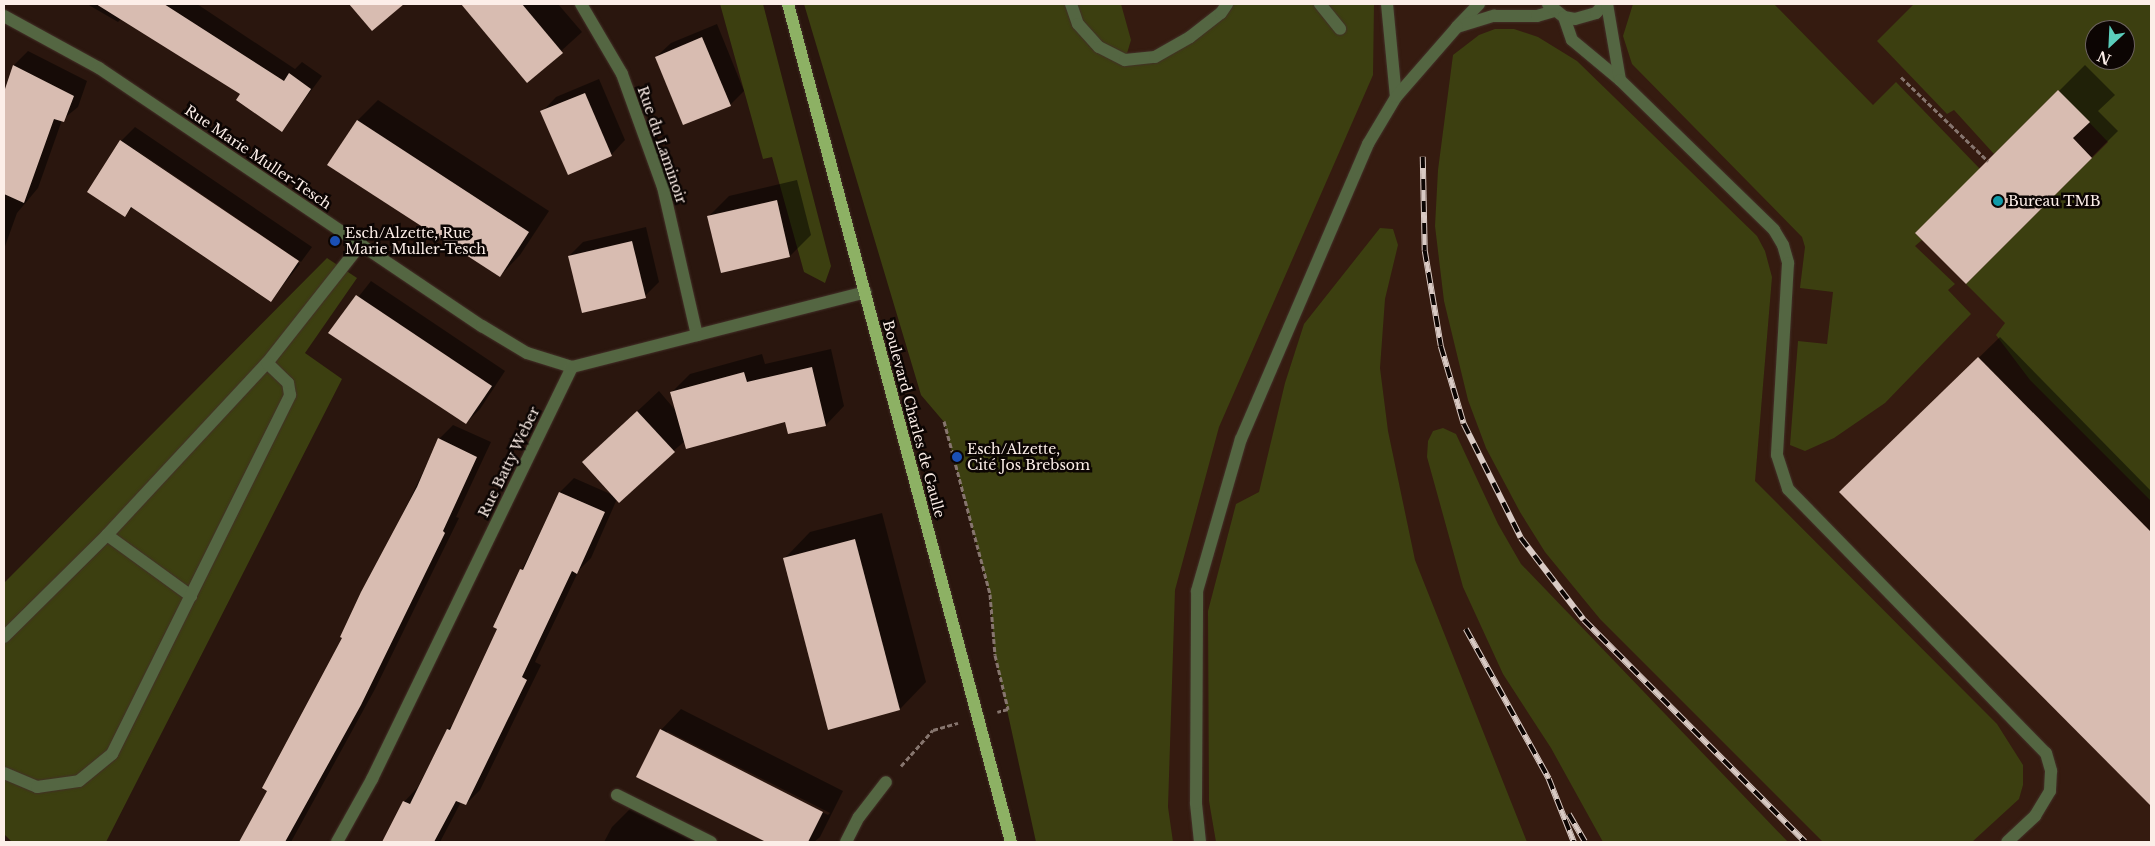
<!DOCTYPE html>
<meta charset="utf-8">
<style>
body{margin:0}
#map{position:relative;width:2155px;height:846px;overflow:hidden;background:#2a160e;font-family:"Libre Baskerville",serif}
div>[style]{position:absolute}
.built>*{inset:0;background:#351b10}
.green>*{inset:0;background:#3c3f10}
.shadow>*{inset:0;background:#0007}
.building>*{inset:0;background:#d8bcb1}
.path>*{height:3px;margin-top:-1.5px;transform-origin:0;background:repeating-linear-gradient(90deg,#86756e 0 5px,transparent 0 7.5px)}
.roads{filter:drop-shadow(0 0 1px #433028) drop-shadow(0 0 1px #433028)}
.minor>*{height:12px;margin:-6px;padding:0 6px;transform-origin:6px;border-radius:6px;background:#546642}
.major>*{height:12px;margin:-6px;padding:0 6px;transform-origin:6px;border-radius:6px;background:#8db164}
.rail>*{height:5.5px;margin-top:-2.75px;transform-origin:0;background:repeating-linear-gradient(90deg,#0c0503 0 11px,#d9cac4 0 22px);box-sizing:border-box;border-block:1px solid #d9cac4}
.dots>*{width:14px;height:14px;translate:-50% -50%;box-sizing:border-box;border:2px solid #0c0503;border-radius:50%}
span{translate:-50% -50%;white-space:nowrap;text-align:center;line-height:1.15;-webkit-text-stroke:5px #0c0503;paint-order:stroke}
.street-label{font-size:14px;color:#fceee8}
.poi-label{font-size:14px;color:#fceee8}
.left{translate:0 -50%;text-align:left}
.frame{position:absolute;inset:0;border:5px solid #fceee8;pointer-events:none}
.north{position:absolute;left:2085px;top:20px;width:50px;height:50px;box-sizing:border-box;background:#0c0503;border:1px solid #6c625f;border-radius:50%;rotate:205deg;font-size:14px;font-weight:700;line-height:20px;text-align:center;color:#fceee8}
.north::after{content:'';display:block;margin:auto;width:18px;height:22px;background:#5bcebc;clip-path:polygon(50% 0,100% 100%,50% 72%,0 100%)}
</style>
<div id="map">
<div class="built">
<i style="clip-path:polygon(evenodd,959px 4px,2151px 4px,2151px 842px,1138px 842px,959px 4px,2095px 30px,2125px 30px,2125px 60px,2095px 60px,2095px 30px)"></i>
</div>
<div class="green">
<i style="clip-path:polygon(720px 4px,763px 4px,831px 266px,825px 283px,804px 272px,772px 157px,763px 159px)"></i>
<i style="clip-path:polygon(804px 4px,1121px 4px,1131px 40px,1125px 60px,1156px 57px,1227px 4px,1374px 4px,1373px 75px,1219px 427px,1175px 590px,1168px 807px,1173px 842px,1036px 842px,995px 655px,990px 594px,944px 422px,921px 395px)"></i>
<i style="clip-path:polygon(1633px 4px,1774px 4px,1873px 105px,1896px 82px,1980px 169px,1915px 233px,1922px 240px,1915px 246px,1955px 284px,1948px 290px,1971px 314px,1885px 403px,1834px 438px,1805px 451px,1790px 445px,1798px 341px,1827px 344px,1833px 292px,1800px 288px,1805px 247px,1802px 237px,1632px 64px,1623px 36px)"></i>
<i style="clip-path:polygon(evenodd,1914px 4px,2151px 4px,2151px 501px,2030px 380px,1996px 335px,2005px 323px,1966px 284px,2108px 142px,2058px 90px,1994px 154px,1954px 110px,1947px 114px,1877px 41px,1914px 4px,2095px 30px,2125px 30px,2125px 60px,2095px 60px,2095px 30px)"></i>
<i style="clip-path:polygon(1495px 29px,1514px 29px,1538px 37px,1577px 61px,1757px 236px,1765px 251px,1772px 277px,1755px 481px,1997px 724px,2023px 765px,2023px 785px,2019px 799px,1972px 842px,1823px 842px,1600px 619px,1545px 552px,1520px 512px,1486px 448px,1468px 400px,1444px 301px,1435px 226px,1438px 170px,1453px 55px,1479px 35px)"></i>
<i style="clip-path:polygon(1380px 228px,1393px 229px,1398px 245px,1385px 299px,1380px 368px,1388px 431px,1415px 560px,1527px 842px,1216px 842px,1209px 801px,1208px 611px,1236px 504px,1259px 492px,1285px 383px,1304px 324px)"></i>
<i style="clip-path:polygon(327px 258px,357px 278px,305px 353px,342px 379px,106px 842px,12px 842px,4px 834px,4px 583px)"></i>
<i style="clip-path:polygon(1443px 428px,1456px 434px,1498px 524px,1521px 564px,1788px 842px,1603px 842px,1551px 748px,1503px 674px,1463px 587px,1427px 457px,1428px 441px,1433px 431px)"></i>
</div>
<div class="shadow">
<i style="clip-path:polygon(87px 4px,197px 4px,295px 69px,302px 62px,322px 76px,282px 130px,242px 94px,122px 18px,118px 22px)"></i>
<i style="clip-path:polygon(463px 4px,558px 4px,582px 32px,528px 81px)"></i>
<i style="clip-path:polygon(717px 24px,744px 91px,730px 105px,656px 57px,671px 43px)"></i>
<i style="clip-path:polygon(28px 51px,87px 81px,78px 107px,62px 120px,38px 188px,17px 213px,4px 249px,4px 94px,14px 65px)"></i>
<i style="clip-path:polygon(2085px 65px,2115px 95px,2098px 111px,2118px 131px,1966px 282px,1917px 233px)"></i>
<i style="clip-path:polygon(599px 79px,625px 140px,611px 155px,542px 112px,556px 97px)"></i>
<i style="clip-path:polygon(378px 100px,549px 211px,520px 255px,500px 276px,329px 164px,358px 120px)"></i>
<i style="clip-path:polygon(135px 127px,312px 247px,301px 262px,122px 140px,300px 264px,271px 300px,133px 207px,125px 215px,121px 141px)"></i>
<i style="clip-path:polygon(797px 180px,811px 235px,790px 256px,722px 272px,709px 216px,729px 196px)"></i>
<i style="clip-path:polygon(646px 227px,659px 282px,645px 296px,569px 256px,583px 242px)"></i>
<i style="clip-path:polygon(371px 281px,505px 371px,480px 409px,466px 423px,330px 333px)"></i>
<i style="clip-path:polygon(2000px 337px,2151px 491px,2151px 804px,1841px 492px)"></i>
<i style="clip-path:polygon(831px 349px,844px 406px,826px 425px,786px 421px,685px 441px,617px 499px,591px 558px,579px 570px,535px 662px,541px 665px,480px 790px,466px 804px,461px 802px,440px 842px,384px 842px,404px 802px,418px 787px,448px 729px,455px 723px,499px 629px,494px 627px,560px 492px,574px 478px,615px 496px,583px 462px,659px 391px,676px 411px,671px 393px,690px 374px,762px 354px,765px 364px)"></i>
<i style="clip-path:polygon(453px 425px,491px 442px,456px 517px,459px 518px,375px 689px,291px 842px,239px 842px,269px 790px,439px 439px)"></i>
<i style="clip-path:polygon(882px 513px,926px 682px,900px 709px,784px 559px,810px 532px)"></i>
<i style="clip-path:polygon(evenodd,681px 709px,843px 791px,820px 837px,814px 842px,769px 842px,637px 776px,661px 730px,681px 709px,667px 731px,830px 813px,828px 815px,667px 734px,667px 731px)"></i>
<i style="clip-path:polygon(633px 806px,704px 842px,604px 842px,612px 827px)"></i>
</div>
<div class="building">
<i style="clip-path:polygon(96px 4px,164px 4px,284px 81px,289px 73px,311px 89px,282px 132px,236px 100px,240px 94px)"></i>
<i style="clip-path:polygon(349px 4px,404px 4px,372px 31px)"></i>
<i style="clip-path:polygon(461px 4px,522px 4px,563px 53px,527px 83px)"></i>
<i style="clip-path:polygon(702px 37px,731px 106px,683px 125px,655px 57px)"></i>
<i style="clip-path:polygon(13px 65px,74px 96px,64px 122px,54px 119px,24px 203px,4px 194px,4px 92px)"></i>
<i style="clip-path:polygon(2058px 90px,2090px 122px,2073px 138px,2092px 158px,1966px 284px,1915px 233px)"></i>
<i style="clip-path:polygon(585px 93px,612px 156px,568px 175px,540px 111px)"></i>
<i style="clip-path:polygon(357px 120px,529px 232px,500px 277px,327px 165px)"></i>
<i style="clip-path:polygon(120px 140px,299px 261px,271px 302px,131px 207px,125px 217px,87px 192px)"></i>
<i style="clip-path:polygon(777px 200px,790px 257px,721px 273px,707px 216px)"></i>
<i style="clip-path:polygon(632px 241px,646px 298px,582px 313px,568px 256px)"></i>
<i style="clip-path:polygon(356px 295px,492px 386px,466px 424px,328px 333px)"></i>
<i style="clip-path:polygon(1978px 357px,2151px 532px,2151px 806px,1839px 492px)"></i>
<i style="clip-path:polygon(812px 367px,826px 426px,788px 434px,785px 422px,686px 449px,670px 392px,744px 372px,747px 382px)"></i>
<i style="clip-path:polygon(637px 411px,675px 452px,619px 503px,582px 462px)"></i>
<i style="clip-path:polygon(438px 438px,477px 457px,443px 531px,445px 533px,361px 705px,285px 842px,239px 842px,267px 791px,262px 788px,342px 638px,340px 637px,361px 592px,417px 487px)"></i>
<i style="clip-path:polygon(559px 492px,605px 512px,577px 574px,572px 571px,522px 677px,527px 680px,466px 805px,456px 801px,434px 842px,382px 842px,403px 801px,410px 804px,447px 729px,450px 730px,497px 629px,493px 627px,520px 569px,523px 570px)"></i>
<i style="clip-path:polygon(855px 539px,900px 710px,828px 730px,783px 558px)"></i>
<i style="clip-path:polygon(660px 729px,823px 812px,808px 842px,766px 842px,636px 777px)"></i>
</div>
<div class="path">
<i style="left:1901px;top:77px;width:121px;rotate:44deg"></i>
<i style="left:944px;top:421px;width:179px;rotate:75.1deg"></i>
<i style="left:990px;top:594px;width:61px;rotate:85.3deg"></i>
<i style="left:995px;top:655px;width:56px;rotate:76.5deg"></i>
<i style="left:1008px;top:709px;width:11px;rotate:165deg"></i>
<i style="left:901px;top:766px;width:48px;rotate:-48.4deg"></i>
<i style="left:933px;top:730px;width:26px;rotate:-16deg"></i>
</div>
<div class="roads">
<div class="minor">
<i style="left:581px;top:4px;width:81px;rotate:59.6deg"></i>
<i style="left:622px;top:74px;width:120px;rotate:70.1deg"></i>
<i style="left:663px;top:187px;width:152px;rotate:77.1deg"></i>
<i style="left:1071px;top:4px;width:21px;rotate:71deg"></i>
<i style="left:1078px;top:24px;width:31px;rotate:48deg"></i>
<i style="left:1099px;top:47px;width:29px;rotate:27deg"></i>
<i style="left:1125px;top:60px;width:30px;rotate:-6deg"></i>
<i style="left:1155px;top:57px;width:40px;rotate:-29.7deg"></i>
<i style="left:1190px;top:37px;width:39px;rotate:-38deg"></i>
<i style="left:1221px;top:13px;width:11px;rotate:-56deg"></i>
<i style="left:1320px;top:4px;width:32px;rotate:51deg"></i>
<i style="left:1387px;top:4px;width:93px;rotate:84.5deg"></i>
<i style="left:1479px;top:4px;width:32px;rotate:134deg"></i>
<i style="left:1457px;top:27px;width:39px;rotate:-17deg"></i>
<i style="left:1494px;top:16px;width:43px"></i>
<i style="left:1537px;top:16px;width:18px;rotate:-16deg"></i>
<i style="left:1548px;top:4px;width:21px;rotate:39deg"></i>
<i style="left:1564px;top:17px;width:11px;rotate:10deg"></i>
<i style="left:1575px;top:19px;width:22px;rotate:-16deg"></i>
<i style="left:1596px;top:13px;width:12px;rotate:-48deg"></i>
<i style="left:4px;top:16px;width:108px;rotate:28.7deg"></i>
<i style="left:99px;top:68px;width:462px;rotate:34deg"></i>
<i style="left:482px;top:326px;width:52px;rotate:31deg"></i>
<i style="left:527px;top:353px;width:47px;rotate:17.3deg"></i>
<i style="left:1564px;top:17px;width:24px;rotate:71deg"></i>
<i style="left:1572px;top:40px;width:62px;rotate:39.8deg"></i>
<i style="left:1620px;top:80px;width:77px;rotate:-99.7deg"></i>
<i style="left:1620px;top:80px;width:215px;rotate:44.2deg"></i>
<i style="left:1774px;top:230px;width:17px;rotate:59deg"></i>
<i style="left:1783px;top:245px;width:19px;rotate:74deg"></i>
<i style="left:1788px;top:263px;width:192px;rotate:93.3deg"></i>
<i style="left:1777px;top:455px;width:36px;rotate:72deg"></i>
<i style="left:1788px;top:489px;width:369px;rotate:45.7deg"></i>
<i style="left:2046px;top:753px;width:19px;rotate:74deg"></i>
<i style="left:2051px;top:771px;width:20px;rotate:93deg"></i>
<i style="left:2050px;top:791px;width:29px;rotate:121deg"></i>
<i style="left:2035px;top:816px;width:38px;rotate:137deg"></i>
<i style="left:107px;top:535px;width:104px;rotate:36deg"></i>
<i style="left:4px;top:637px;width:145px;rotate:-44.7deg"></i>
<i style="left:107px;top:535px;width:235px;rotate:-47.1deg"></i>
<i style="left:267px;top:363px;width:152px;rotate:-51.7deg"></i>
<i style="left:4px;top:773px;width:36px;rotate:23deg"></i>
<i style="left:37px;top:787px;width:42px;rotate:-8.1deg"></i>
<i style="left:79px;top:781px;width:43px;rotate:-39.3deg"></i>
<i style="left:112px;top:754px;width:401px;rotate:-63.6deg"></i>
<i style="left:290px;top:395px;width:12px;rotate:-99deg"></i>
<i style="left:288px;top:383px;width:29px;rotate:-136deg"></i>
<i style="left:617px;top:795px;width:105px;rotate:26.6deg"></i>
<i style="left:337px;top:842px;width:72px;rotate:-60.9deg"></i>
<i style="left:372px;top:779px;width:458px;rotate:-64.1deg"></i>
<i style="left:572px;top:367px;width:303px;rotate:-14.3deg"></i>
<i style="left:846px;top:842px;width:28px;rotate:-63deg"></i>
<i style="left:859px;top:817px;width:44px;rotate:-52.4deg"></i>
<i style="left:1200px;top:842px;width:39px;rotate:-96deg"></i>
<i style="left:1196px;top:803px;width:212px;rotate:-89.7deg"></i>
<i style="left:1197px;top:591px;width:158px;rotate:-73.9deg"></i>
<i style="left:1241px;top:439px;width:321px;rotate:-66.7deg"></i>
<i style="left:1368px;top:144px;width:55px;rotate:-59.2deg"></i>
<i style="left:1396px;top:97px;width:93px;rotate:-48.9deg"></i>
</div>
<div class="major">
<i style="left:788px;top:4px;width:867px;rotate:75.1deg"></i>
</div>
</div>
<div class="rail">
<i style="left:1423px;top:157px;width:94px;rotate:88.8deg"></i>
<i style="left:1425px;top:251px;width:96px;rotate:80.4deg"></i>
<i style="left:1441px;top:346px;width:81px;rotate:73.6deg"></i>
<i style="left:1464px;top:424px;width:127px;rotate:63.4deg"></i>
<i style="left:1521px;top:538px;width:103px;rotate:52.5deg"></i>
<i style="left:1584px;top:620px;width:313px;rotate:45.1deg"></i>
<i style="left:1466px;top:629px;width:171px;rotate:61deg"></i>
<i style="left:1549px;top:779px;width:68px;rotate:68.4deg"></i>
<i style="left:1569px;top:814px;width:32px;rotate:60deg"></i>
</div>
<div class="dots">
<i style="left:1998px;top:201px;background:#0f9aa8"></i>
<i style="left:335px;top:241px;background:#1a4fb4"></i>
<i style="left:957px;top:457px;background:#1a4fb4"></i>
</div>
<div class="street-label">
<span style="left:662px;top:145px;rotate:71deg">Rue du Laminoir</span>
<span style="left:258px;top:157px;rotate:34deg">Rue Marie Muller-Tesch</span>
<span style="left:914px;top:419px;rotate:75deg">Boulevard Charles de Gaulle</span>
<span style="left:509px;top:462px;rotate:-64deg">Rue Batty Weber</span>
</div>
<div class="poi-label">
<span class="left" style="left:2008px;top:201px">Bureau TMB</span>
<span class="left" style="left:345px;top:241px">Esch/Alzette, Rue<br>Marie Muller-Tesch</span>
<span class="left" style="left:967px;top:457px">Esch/Alzette,<br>Cité Jos Brebsom</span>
</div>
<div class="frame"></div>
<div class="north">N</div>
</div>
